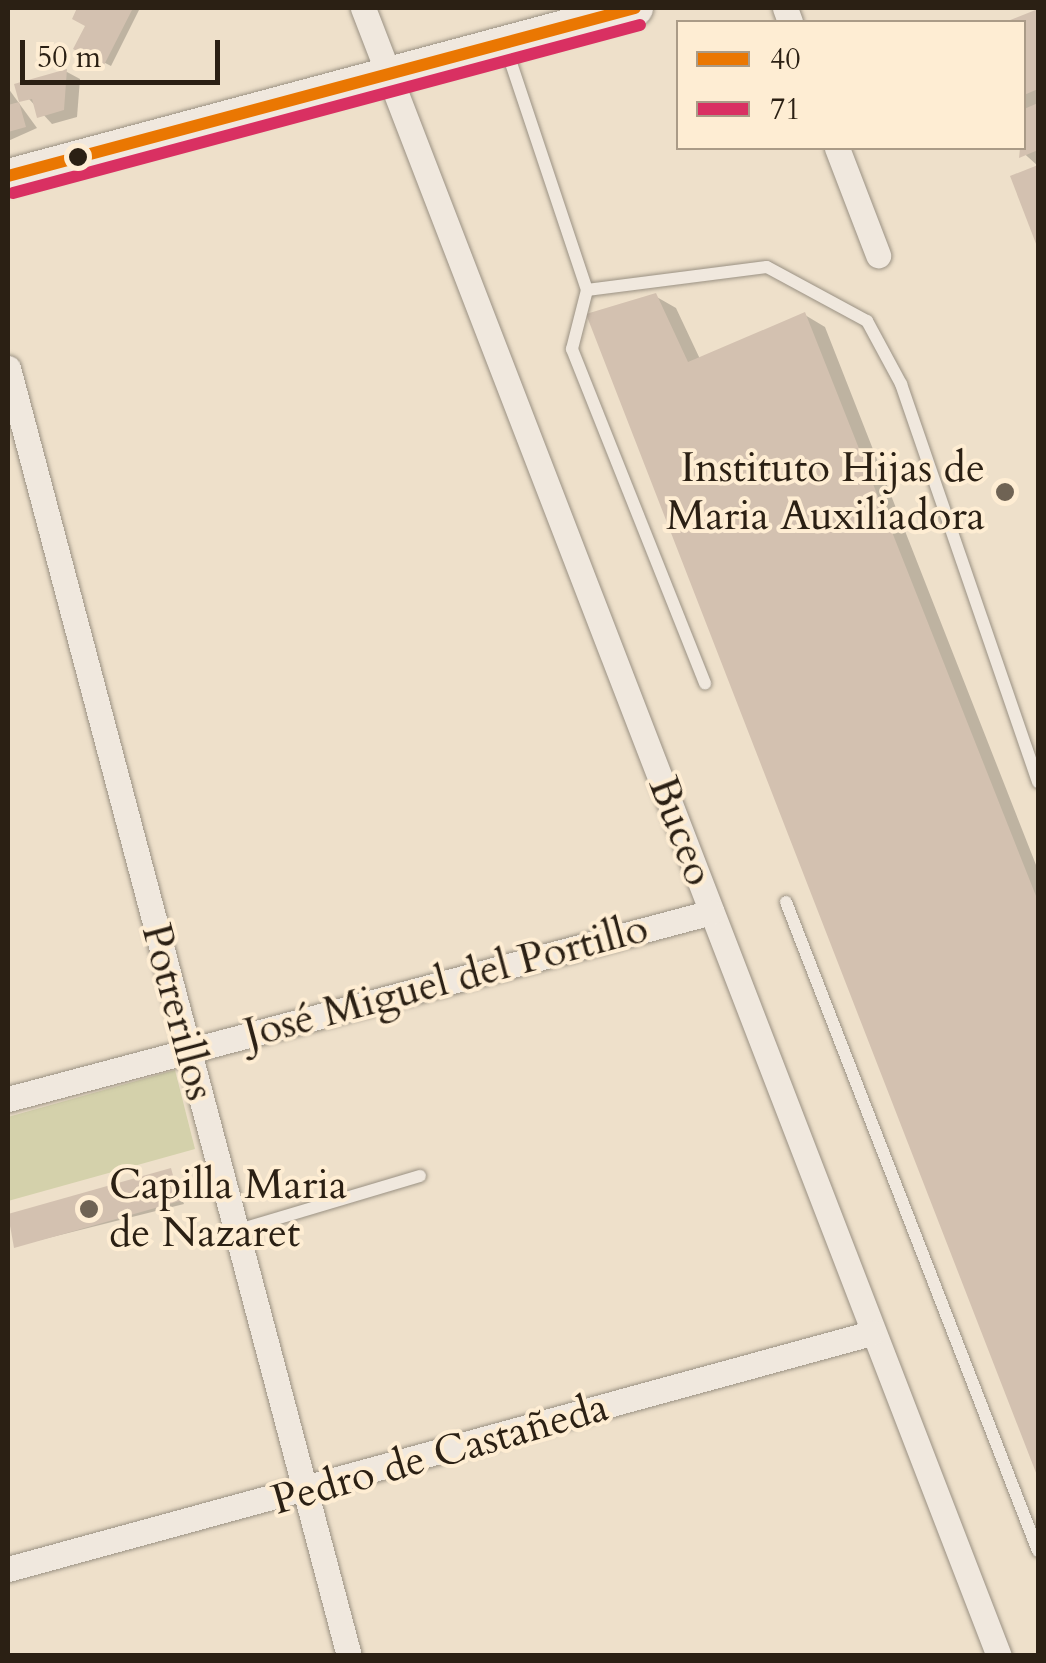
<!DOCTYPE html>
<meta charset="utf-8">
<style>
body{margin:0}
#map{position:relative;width:1046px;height:1663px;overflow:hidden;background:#eee0ca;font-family:Cardo,serif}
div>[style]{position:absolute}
.green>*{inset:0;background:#d4d1ab}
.shadow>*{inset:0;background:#0003}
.building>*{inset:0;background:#d3c1b0}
.roads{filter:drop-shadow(0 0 2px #9a9183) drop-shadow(0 0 2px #9a9183)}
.service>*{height:12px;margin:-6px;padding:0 6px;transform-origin:6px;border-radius:6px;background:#f0e8de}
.minor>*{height:25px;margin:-12.5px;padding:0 12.5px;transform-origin:12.5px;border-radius:12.5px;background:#f0e8de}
.secondary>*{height:35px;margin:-17.5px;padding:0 17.5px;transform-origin:17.5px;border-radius:17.5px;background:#f0e8de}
.bus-1>*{height:12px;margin:-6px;padding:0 6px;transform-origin:6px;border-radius:6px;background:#ea7702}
.bus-2>*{height:12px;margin:-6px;padding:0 6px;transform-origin:6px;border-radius:6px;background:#d93062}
.dots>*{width:28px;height:28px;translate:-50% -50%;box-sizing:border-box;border:5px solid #feedd3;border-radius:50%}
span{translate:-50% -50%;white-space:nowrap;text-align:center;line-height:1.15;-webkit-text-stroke:8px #feedd3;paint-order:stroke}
.poi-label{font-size:42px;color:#2b2014}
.right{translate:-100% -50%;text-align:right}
.left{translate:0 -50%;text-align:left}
.street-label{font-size:42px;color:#2b2014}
.frame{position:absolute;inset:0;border:10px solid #2b2014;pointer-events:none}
.legend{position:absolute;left:676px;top:20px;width:350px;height:130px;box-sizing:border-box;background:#feedd3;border:2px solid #aa9b87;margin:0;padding:12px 18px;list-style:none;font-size:30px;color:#2b2014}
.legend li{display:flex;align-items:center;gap:20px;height:50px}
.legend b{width:50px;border:2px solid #aa9b87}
.scale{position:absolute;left:20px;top:40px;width:200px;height:45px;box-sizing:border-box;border:5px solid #2b2014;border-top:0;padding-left:12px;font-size:30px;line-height:35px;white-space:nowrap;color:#2b2014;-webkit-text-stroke:8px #feedd3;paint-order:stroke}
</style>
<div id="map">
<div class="green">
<i style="clip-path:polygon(175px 1070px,195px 1149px,8px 1201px,8px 1117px)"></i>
</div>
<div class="shadow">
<i style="clip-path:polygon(82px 8px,140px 8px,111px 66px,76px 48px,88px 25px,75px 18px)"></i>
<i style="clip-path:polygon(1038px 12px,1038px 166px,1018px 148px,1024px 22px,1011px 22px)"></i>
<i style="clip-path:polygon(67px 72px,80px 79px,77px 117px,52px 124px,17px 86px)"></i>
<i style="clip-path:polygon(8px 88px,37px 128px,8px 141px)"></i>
<i style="clip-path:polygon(655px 296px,676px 308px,700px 359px,805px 315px,825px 327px,1038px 870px,1038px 1472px,590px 316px)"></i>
<i style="clip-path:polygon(170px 1171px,184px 1204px,16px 1246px,8px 1217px)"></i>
</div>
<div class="building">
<i style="clip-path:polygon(77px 8px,133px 8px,104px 65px,73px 49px,85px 26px,72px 19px)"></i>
<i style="clip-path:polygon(1038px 9px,1038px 89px,1024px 95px,1024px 22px,1005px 22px)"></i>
<i style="clip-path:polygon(67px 69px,64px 110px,37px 118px,32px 99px,19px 102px,26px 127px,8px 132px,8px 105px,19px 102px,14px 84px)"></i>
<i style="clip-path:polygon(1038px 103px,1038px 150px,1019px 158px,1024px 109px)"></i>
<i style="clip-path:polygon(1038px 165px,1038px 249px,1010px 176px)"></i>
<i style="clip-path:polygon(656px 293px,688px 362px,805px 312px,1038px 901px,1038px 1478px,586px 314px)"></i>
<i style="clip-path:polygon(171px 1168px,180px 1201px,14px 1248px,8px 1214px)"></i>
</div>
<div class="roads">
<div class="service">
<i style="left:505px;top:45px;width:258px;rotate:71.5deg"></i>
<i style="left:587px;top:290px;width:61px;rotate:104.3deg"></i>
<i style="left:572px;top:349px;width:360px;rotate:68.3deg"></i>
<i style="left:587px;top:290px;width:181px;rotate:-7.3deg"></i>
<i style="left:767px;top:267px;width:114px;rotate:28.4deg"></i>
<i style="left:867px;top:321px;width:72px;rotate:61.6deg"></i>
<i style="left:901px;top:384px;width:421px;rotate:71deg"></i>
<i style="left:786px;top:902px;width:696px;rotate:68.78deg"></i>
<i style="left:235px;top:1231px;width:193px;rotate:-16.6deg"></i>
</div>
<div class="minor">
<i style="left:363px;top:8px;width:1766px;rotate:68.9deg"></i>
<i style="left:785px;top:8px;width:15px;rotate:70deg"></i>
<i style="left:837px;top:148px;width:115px;rotate:69deg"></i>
<i style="left:8px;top:368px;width:1332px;rotate:75.17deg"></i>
<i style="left:8px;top:1099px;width:728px;rotate:-14.88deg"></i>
<i style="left:8px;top:1569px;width:895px;rotate:-15.29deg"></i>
</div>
<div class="secondary">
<i style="left:8px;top:176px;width:649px;rotate:-15deg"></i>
</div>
</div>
<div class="bus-1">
<i style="left:8px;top:176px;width:649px;rotate:-15deg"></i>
</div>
<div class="bus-2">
<i style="left:13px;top:193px;width:649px;rotate:-15deg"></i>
</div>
<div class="dots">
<i style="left:78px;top:157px;background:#2b2014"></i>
<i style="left:1005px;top:492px;background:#6f6354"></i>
<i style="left:89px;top:1209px;background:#6f6354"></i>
</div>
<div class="poi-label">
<span class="right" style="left:985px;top:492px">Instituto Hijas de<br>Maria Auxiliadora</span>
<span class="left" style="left:109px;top:1209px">Capilla Maria<br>de Nazaret</span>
</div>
<div class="street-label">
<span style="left:681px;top:831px;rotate:69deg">Buceo</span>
<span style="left:446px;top:981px;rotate:-15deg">José Miguel del Portillo</span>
<span style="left:178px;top:1012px;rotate:75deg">Potrerillos</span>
<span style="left:440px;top:1454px;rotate:-16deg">Pedro de Castañeda</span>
</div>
<div class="frame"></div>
<ul class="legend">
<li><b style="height:12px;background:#ea7702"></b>40</li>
<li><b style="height:12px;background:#d93062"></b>71</li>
</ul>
<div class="scale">50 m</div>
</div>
